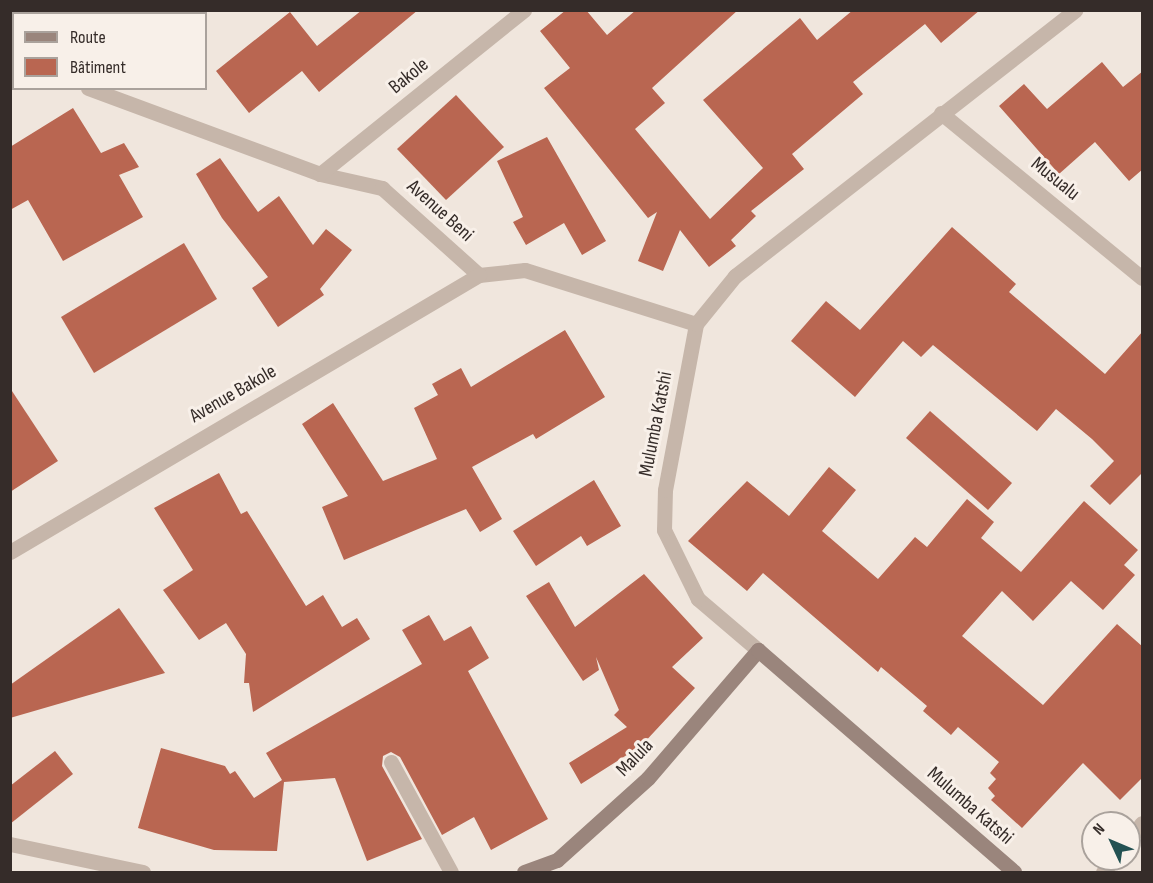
<!DOCTYPE html>
<meta charset="utf-8">
<style>
body{margin:0}
#map{position:relative;width:1153px;height:883px;overflow:hidden;background:#f0e6dd;font-family:"Sofia Sans Condensed",sans-serif}
div>[style]{position:absolute}
.building>*{inset:0;background:#b96651}
.lane>*{height:15px;margin:-7.5px;padding:0 7.5px;transform-origin:7.5px;border-radius:7.5px;background:#c6b6aa}
.street>*{height:15px;margin:-7.5px;padding:0 7.5px;transform-origin:7.5px;border-radius:7.5px;background:#c6b6aa}
.secondary>*{height:15px;margin:-7.5px;padding:0 7.5px;transform-origin:7.5px;border-radius:7.5px;background:#9a857c}
span{translate:-50% -50%;white-space:nowrap;text-align:center;line-height:1.15;-webkit-text-stroke:6px #f8f0e9;paint-order:stroke}
.street-label{font-size:20px;color:#352c29}
.frame{position:absolute;inset:0;border:12px solid #352c29;pointer-events:none}
.legend{position:absolute;left:12px;top:12px;width:195px;height:78px;box-sizing:border-box;background:#f8f0e9;border:2px solid #aaa29c;margin:0;padding:8px 10px;list-style:none;font-size:18px;color:#352c29}
.legend li{display:flex;align-items:center;gap:12px;height:30px}
.legend b{width:30px;border:2px solid #aaa29c}
.north{position:absolute;left:1081px;top:811px;width:60px;height:60px;box-sizing:border-box;background:#f8f0e9;border:2px solid #aaa29c;border-radius:50%;rotate:314deg;font-size:16px;font-weight:700;line-height:24px;text-align:center;color:#352c29}
.north::after{content:'';display:block;margin:auto;width:21px;height:27px;background:#235152;clip-path:polygon(50% 0,100% 100%,50% 72%,0 100%)}
</style>
<div id="map">
<div class="building">
<i style="clip-path:polygon(362px 10px,418px 10px,319px 92px,302px 71px,249px 113px,216px 71px,290px 12px,317px 46px)"></i>
<i style="clip-path:polygon(566px 10px,586px 10px,607px 35px,636px 10px,738px 10px,652px 88px,665px 103px,635px 129px,710px 219px,763px 168px,703px 100px,800px 18px,817px 40px,853px 10px,980px 10px,941px 43px,925px 24px,853px 82px,863px 94px,792px 154px,804px 169px,751px 211px,756px 216px,731px 240px,736px 246px,709px 267px,680px 230px,663px 271px,638px 261px,657px 212px,648px 218px,544px 88px,570px 68px,540px 31px)"></i>
<i style="clip-path:polygon(1102px 62px,1123px 87px,1143px 71px,1143px 169px,1129px 181px,1095px 142px,1059px 174px,999px 106px,1024px 84px,1047px 109px)"></i>
<i style="clip-path:polygon(456px 95px,504px 147px,446px 200px,397px 149px)"></i>
<i style="clip-path:polygon(73px 108px,101px 153px,124px 143px,139px 167px,119px 175px,143px 217px,63px 261px,28px 200px,10px 210px,10px 147px)"></i>
<i style="clip-path:polygon(547px 137px,606px 241px,582px 255px,564px 223px,526px 245px,513px 222px,523px 217px,497px 161px)"></i>
<i style="clip-path:polygon(220px 158px,258px 212px,279px 196px,313px 245px,326px 229px,352px 250px,320px 289px,324px 295px,278px 327px,252px 288px,268px 277px,222px 218px,196px 174px)"></i>
<i style="clip-path:polygon(952px 227px,1016px 284px,1009px 292px,1105px 374px,1143px 331px,1143px 472px,1110px 505px,1090px 486px,1114px 461px,1092px 439px,1056px 409px,1037px 431px,933px 345px,921px 357px,903px 341px,855px 397px,791px 341px,826px 301px,860px 330px)"></i>
<i style="clip-path:polygon(184px 243px,217px 299px,94px 373px,61px 317px)"></i>
<i style="clip-path:polygon(565px 330px,605px 397px,536px 439px,533px 434px,472px 467px,502px 519px,480px 532px,466px 509px,344px 560px,322px 507px,348px 496px,302px 424px,333px 403px,383px 481px,437px 459px,414px 408px,438px 395px,432px 384px,461px 368px,471px 387px)"></i>
<i style="clip-path:polygon(10px 388px,58px 461px,10px 492px)"></i>
<i style="clip-path:polygon(930px 411px,1012px 483px,988px 510px,906px 438px)"></i>
<i style="clip-path:polygon(829px 467px,856px 490px,822px 531px,878px 579px,915px 537px,927px 547px,967px 499px,994px 522px,981px 538px,1021px 572px,1084px 501px,1138px 550px,1124px 565px,1135px 575px,1103px 610px,1071px 581px,1033px 621px,1002px 591px,962px 636px,1043px 705px,1117px 624px,1143px 647px,1143px 777px,1120px 800px,1083px 763px,1022px 828px,991px 800px,995px 796px,988px 788px,996px 779px,990px 773px,999px 762px,958px 727px,951px 735px,923px 711px,927px 706px,881px 667px,878px 672px,763px 573px,747px 591px,688px 541px,747px 481px,789px 516px)"></i>
<i style="clip-path:polygon(219px 473px,241px 514px,247px 511px,306px 606px,323px 595px,342px 627px,357px 618px,370px 639px,253px 712px,249px 683px,244px 683px,246px 654px,226px 623px,199px 640px,163px 590px,193px 570px,154px 508px)"></i>
<i style="clip-path:polygon(594px 480px,621px 526px,587px 546px,581px 536px,536px 566px,513px 531px)"></i>
<i style="clip-path:polygon(644px 574px,703px 638px,672px 667px,695px 688px,641px 746px,581px 784px,569px 763px,627px 727px,614px 715px,619px 710px,596px 657px,599px 670px,583px 681px,526px 596px,549px 582px,575px 627px)"></i>
<i style="clip-path:polygon(119px 608px,165px 673px,10px 718px,10px 685px)"></i>
<i style="clip-path:polygon(429px 615px,444px 641px,471px 626px,489px 658px,468px 671px,548px 819px,491px 850px,474px 817px,442px 835px,400px 757px,391px 752px,383px 756px,382px 766px,422px 839px,367px 861px,335px 778px,284px 782px,277px 851px,214px 850px,138px 828px,161px 748px,225px 766px,230px 774px,235px 771px,254px 798px,282px 780px,266px 753px,422px 664px,402px 630px)"></i>
<i style="clip-path:polygon(55px 751px,73px 774px,10px 824px,10px 786px)"></i>
</div>
<div class="lane">
<i style="left:391px;top:762px;width:125px;rotate:61.4deg"></i>
</div>
<div class="street">
<i style="left:10px;top:60px;width:4px;rotate:14deg"></i>
<i style="left:88px;top:88px;width:247px;rotate:20.3deg"></i>
<i style="left:320px;top:174px;width:64px;rotate:12.7deg"></i>
<i style="left:382px;top:188px;width:130px;rotate:41.9deg"></i>
<i style="left:479px;top:275px;width:46px;rotate:-6.2deg"></i>
<i style="left:525px;top:270px;width:179px;rotate:17.5deg"></i>
<i style="left:941px;top:113px;width:260px;rotate:39.4deg"></i>
<i style="left:320px;top:174px;width:262px;rotate:-38.8deg"></i>
<i style="left:10px;top:552px;width:545px;rotate:-30.57deg"></i>
<i style="left:758px;top:650px;width:79px;rotate:-139.6deg"></i>
<i style="left:698px;top:599px;width:77px;rotate:-116.2deg"></i>
<i style="left:664px;top:530px;width:40px;rotate:-88.6deg"></i>
<i style="left:665px;top:490px;width:169px;rotate:-79.4deg"></i>
<i style="left:696px;top:324px;width:62px;rotate:-50.9deg"></i>
<i style="left:735px;top:276px;width:432px;rotate:-38deg"></i>
<i style="left:1129px;top:840px;width:21px;rotate:-53deg"></i>
<i style="left:10px;top:844px;width:136px;rotate:11.9deg"></i>
<i style="left:1103px;top:872px;width:17px;rotate:-50deg"></i>
</div>
<div class="secondary">
<i style="left:524px;top:872px;width:35px;rotate:-20deg"></i>
<i style="left:557px;top:860px;width:122px;rotate:-42deg"></i>
<i style="left:648px;top:778px;width:169px;rotate:-49.3deg"></i>
<i style="left:758px;top:650px;width:339px;rotate:40.9deg"></i>
</div>
<div class="street-label">
<span style="left:409px;top:76px;rotate:-39deg">Bakole</span>
<span style="left:1055px;top:179px;rotate:39deg">Musualu</span>
<span style="left:440px;top:211px;rotate:42deg">Avenue Beni</span>
<span style="left:233px;top:394px;rotate:-30deg">Avenue Bakole</span>
<span style="left:656px;top:424px;rotate:-79deg">Mulumba Katshi</span>
<span style="left:635px;top:758px;rotate:-46deg">Malula</span>
<span style="left:970px;top:806px;rotate:41deg">Mulumba Katshi</span>
</div>
<div class="frame"></div>
<ul class="legend">
<li><b style="height:8px;background:#9a857c"></b>Route</li>
<li><b style="height:16px;background:#b96651"></b>Bâtiment</li>
</ul>
<div class="north">N</div>
</div>
